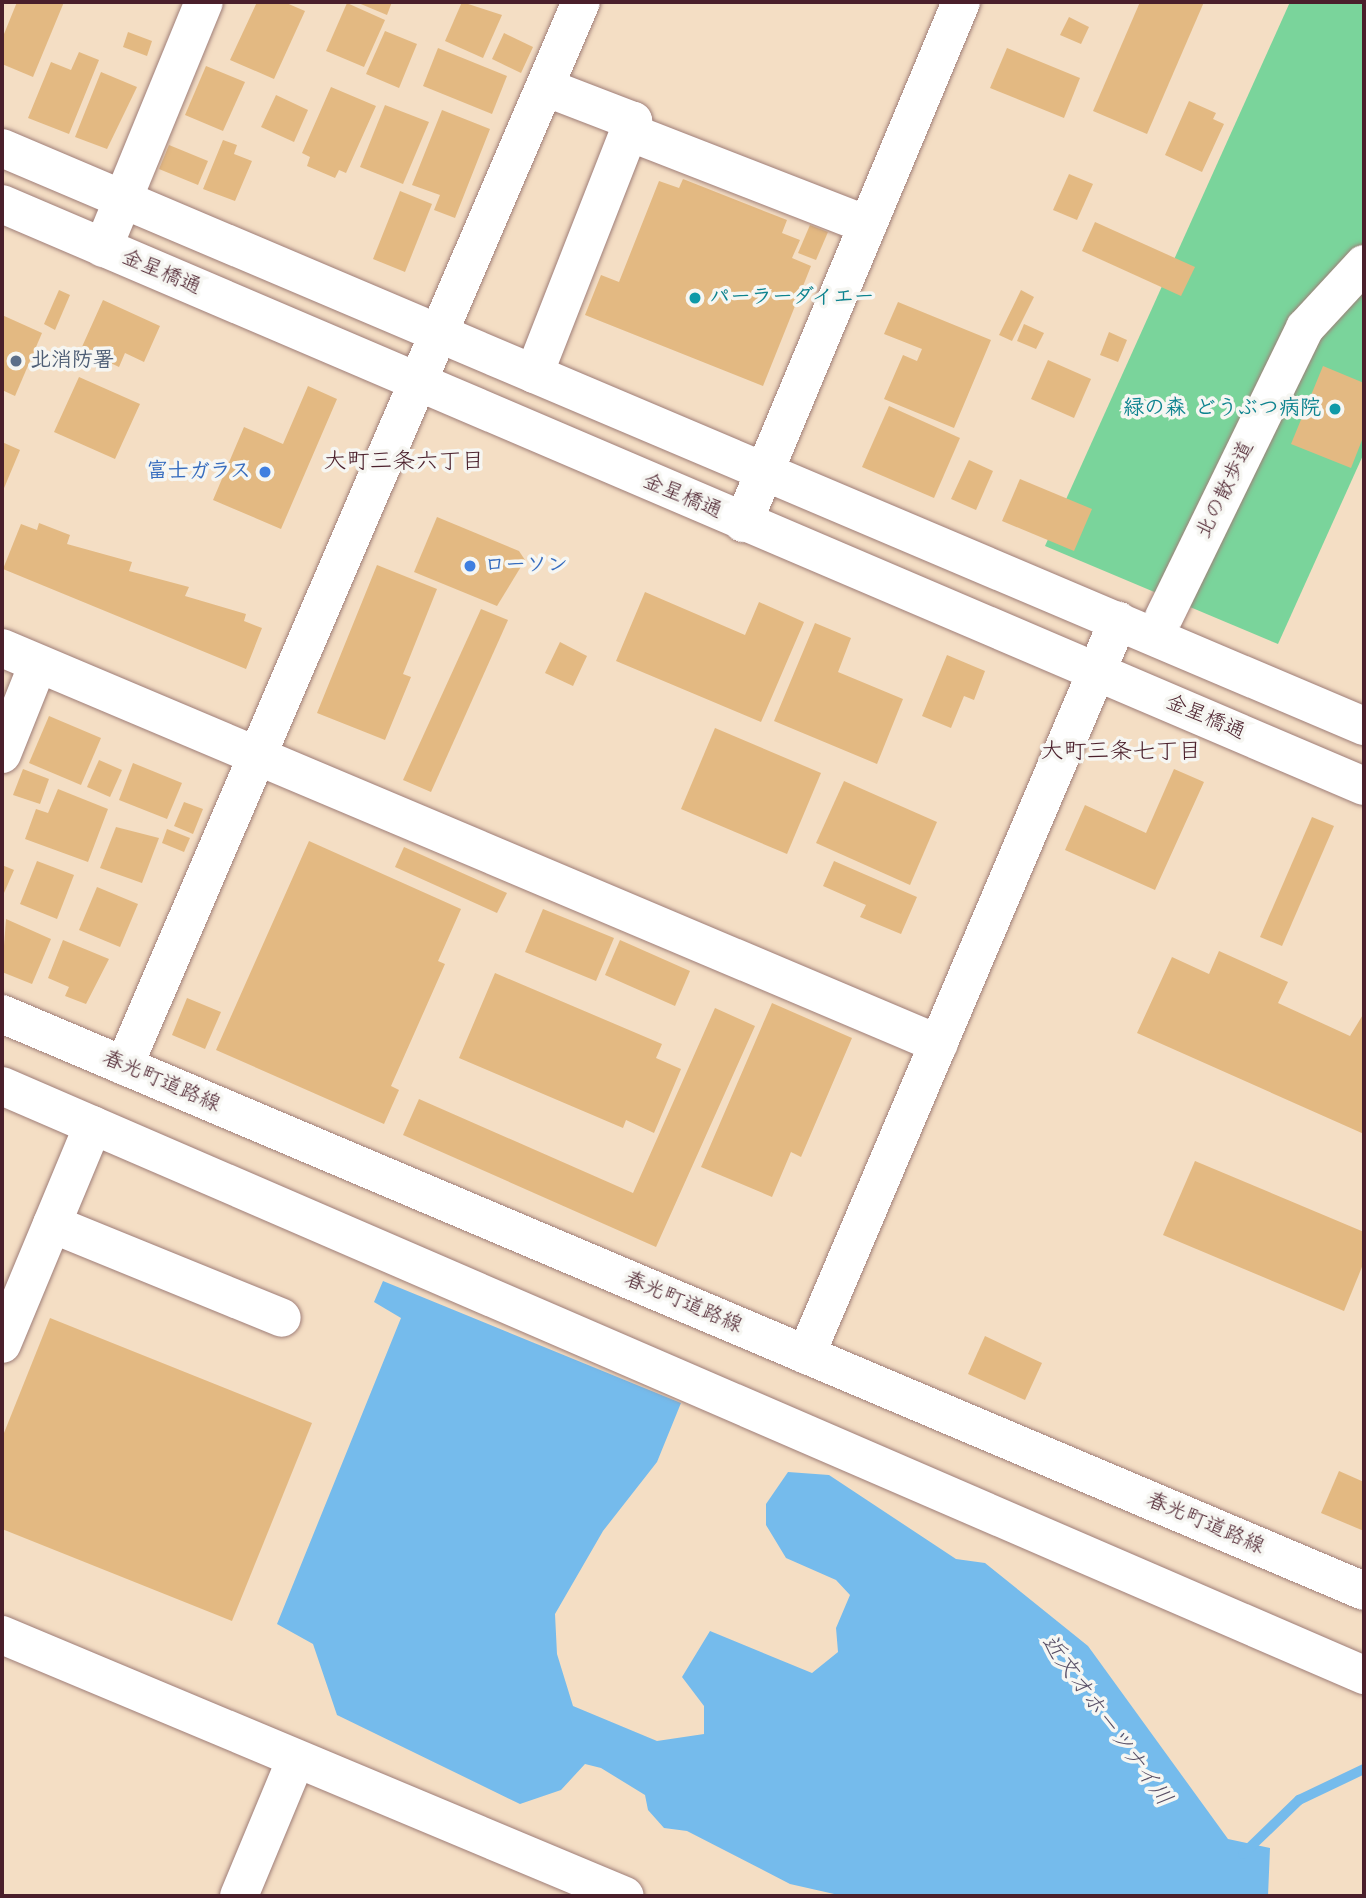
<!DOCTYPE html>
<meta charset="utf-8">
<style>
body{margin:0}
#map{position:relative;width:1366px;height:1898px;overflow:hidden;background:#f4dec4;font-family:Kalam,"Klee One",sans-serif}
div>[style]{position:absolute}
.green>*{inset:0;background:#7ad49b}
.water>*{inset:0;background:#75bbec}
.stream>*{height:10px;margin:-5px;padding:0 5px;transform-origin:5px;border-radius:5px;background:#75bbec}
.building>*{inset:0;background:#e3b982}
.roads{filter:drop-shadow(0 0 2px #9f7e78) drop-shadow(0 0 2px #9f7e78)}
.minor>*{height:38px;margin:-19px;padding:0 19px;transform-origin:19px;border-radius:19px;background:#fff}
.major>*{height:38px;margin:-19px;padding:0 19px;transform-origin:19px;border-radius:19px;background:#fff}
.dots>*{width:19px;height:19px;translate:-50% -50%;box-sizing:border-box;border:4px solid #f6f6f2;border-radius:50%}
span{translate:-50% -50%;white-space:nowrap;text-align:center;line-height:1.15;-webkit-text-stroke:7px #f6f6f2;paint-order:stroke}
.street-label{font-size:21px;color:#4a1f2b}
.culture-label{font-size:21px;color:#0d838f;font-weight:700}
.left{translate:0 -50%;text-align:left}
.right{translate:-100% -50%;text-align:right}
.service-label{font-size:21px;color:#4e5e75;font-weight:700}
.shop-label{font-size:21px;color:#366cbe;font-weight:700}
.neighbourhood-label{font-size:23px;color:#4a1f2b}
.water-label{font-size:23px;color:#574e65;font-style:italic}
.frame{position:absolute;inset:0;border:4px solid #4a1f2b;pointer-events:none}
</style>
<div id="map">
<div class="green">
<i style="clip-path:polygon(1290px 2px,1364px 2px,1364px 453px,1278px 644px,1045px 546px)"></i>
</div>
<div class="water">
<i style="clip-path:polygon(383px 1281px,681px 1403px,657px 1462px,603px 1531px,555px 1614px,557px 1654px,573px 1706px,657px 1741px,704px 1734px,704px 1706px,682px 1677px,710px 1631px,812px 1673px,838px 1652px,836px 1628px,850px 1595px,836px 1580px,786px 1558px,766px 1525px,766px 1504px,788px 1472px,829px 1475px,956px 1559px,985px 1563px,1088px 1646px,1228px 1839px,1270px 1848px,1268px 1896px,843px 1896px,790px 1884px,687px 1831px,664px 1828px,648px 1810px,645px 1795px,601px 1768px,585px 1764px,561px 1790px,520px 1804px,337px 1715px,313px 1644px,277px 1624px,401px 1318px,374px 1302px)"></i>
</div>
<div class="stream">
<i style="left:1243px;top:1854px;width:78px;rotate:-44deg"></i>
<i style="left:1299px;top:1800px;width:72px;rotate:-25.5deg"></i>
</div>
<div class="building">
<i style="clip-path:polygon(17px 2px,64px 2px,33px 77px,2px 64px,2px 39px)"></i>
<i style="clip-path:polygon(257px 2px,284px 2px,305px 11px,274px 79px,230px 60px)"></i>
<i style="clip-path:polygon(356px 2px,392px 2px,387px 15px)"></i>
<i style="clip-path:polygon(462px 2px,502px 15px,483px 58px,445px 41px)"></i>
<i style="clip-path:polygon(1140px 2px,1204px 2px,1147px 134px,1093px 111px)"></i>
<i style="clip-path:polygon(347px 3px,385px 20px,364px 67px,326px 51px)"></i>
<i style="clip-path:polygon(1069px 17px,1089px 27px,1081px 44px,1060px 35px)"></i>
<i style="clip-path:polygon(385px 31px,417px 44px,399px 88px,366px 74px)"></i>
<i style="clip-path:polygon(128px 32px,152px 41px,147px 56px,123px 47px)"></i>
<i style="clip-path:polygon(504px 33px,533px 47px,521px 73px,492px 59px)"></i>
<i style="clip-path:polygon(438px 48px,507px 76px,492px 114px,423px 86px)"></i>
<i style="clip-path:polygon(1007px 48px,1080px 78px,1064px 118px,990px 88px)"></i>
<i style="clip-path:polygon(79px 52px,99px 60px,69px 134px,28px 118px,51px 62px,71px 70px)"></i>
<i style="clip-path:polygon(206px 66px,245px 82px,223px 131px,185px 115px)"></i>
<i style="clip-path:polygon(101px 72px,137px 87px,107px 149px,75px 137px)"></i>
<i style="clip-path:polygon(331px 87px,376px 106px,346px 173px,339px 170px,335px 178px,307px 166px,310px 157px,302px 153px)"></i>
<i style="clip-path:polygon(276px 95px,308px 110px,294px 142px,261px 127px)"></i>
<i style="clip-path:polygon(1189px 101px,1216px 113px,1213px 119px,1224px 124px,1202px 172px,1165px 155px)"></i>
<i style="clip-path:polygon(385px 105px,429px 122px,403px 184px,360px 167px)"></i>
<i style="clip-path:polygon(442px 110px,490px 129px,455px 218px,434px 210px,440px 195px,412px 185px)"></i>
<i style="clip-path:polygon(223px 140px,237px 145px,234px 154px,252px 161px,235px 201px,203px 189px)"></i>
<i style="clip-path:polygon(169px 145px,208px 161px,198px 185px,159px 169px)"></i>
<i style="clip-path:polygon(1069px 174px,1093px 184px,1077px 220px,1053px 210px)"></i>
<i style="clip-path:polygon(683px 179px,787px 220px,782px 233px,800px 240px,792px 258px,811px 266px,763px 386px,585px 315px,601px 275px,619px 282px,659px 181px,679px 188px)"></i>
<i style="clip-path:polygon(400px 191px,432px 204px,405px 272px,373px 259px)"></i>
<i style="clip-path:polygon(1095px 222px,1195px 267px,1181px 296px,1082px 251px)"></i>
<i style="clip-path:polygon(810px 225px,828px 232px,816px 260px,798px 253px)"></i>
<i style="clip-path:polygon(59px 290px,70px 295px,55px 330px,44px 324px)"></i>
<i style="clip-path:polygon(1021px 290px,1034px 297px,1012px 341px,999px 335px)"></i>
<i style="clip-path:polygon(103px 300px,160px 326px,144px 362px,125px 353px,119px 367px,81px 349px)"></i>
<i style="clip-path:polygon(898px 302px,991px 340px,954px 428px,884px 399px,903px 355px,917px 361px,922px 349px,884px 334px)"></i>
<i style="clip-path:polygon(2px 315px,42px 333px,15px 396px,2px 390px)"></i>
<i style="clip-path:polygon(1024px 324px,1044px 333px,1036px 349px,1017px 341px)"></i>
<i style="clip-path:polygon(1109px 332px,1127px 340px,1118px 362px,1100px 355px)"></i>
<i style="clip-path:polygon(1048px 360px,1091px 379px,1074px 418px,1031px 399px)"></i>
<i style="clip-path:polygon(1323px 366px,1364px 383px,1364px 435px,1351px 468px,1291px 444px)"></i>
<i style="clip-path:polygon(79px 377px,140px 404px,115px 459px,54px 432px)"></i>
<i style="clip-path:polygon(308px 386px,337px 399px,281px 529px,213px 500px,244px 427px,283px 444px)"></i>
<i style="clip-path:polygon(889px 406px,960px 438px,934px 498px,862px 467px)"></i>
<i style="clip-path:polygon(2px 442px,20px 450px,2px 493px)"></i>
<i style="clip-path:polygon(969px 460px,993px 471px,976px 510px,951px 499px)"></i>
<i style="clip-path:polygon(1020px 479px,1092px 509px,1074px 551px,1002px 521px)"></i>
<i style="clip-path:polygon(437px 517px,519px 551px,525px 560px,497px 606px,414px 572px)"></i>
<i style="clip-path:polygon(39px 523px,70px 535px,67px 544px,132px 562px,129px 571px,189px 587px,185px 596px,246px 614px,244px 621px,262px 628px,246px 669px,3px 569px,21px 524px,37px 530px)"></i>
<i style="clip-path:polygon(377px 565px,437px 589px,403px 674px,411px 677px,385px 740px,317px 713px)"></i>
<i style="clip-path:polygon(645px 592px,745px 635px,759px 602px,804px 622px,761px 722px,616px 661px)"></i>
<i style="clip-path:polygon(481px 609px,508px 620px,431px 792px,403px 780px)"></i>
<i style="clip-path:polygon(815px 623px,851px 638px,838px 672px,903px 699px,877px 764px,774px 721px)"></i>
<i style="clip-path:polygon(560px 642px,587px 656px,573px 686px,545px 673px)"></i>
<i style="clip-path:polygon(947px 655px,985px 671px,974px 700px,964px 696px,951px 728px,922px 716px)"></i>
<i style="clip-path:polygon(49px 716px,101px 738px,81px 785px,29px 763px)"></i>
<i style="clip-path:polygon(715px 728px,821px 773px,787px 854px,681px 809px)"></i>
<i style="clip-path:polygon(99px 760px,122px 770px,110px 797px,87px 787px)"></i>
<i style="clip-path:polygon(133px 763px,182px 783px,167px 819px,119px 800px)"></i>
<i style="clip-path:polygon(23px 769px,49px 779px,40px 804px,13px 795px)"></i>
<i style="clip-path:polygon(1174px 769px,1204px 782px,1155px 890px,1065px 850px,1085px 805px,1146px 833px)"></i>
<i style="clip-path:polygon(844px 781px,937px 822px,910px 885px,816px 843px)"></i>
<i style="clip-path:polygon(58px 789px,108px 809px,88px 862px,25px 839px,36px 809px,48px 813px)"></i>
<i style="clip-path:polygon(184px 802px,203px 809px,193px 834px,174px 826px)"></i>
<i style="clip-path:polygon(1312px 817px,1334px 826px,1282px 946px,1260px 937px)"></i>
<i style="clip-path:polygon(116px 827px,159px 838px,142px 883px,100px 868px)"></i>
<i style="clip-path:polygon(167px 829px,190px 838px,184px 852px,162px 843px)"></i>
<i style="clip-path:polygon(309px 841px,461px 909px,438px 961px,445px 964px,391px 1086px,399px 1090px,384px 1124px,216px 1050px)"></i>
<i style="clip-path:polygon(404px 847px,507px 893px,497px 913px,395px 867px)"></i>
<i style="clip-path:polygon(37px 861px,74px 875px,57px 919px,20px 904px)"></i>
<i style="clip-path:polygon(834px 861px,917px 897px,901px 934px,860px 917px,866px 905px,823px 886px)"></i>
<i style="clip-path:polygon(2px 865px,14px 870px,4px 893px,2px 892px)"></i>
<i style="clip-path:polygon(97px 887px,138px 904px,120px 947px,79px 930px)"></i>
<i style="clip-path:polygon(543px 909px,614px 938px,596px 981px,525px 952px)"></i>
<i style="clip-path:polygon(6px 919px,51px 939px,32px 984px,2px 972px)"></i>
<i style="clip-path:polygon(63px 940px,109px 959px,86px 1004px,65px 996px,69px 987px,48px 978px)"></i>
<i style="clip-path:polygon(620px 940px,690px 971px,675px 1006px,605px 975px)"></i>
<i style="clip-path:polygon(1219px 951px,1288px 982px,1278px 1003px,1350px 1036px,1364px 1013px,1364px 1134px,1137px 1033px,1172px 957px,1209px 974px)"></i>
<i style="clip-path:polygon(495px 973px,662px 1044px,656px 1058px,681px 1069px,654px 1133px,626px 1120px,623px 1128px,459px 1058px)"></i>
<i style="clip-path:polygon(187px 998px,221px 1012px,205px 1049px,172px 1035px)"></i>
<i style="clip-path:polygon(772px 1003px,852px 1038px,801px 1157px,791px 1152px,772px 1197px,701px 1167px)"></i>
<i style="clip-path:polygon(715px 1008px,755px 1026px,656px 1247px,403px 1135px,419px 1099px,633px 1193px)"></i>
<i style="clip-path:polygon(1195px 1161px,1364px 1232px,1364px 1262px,1344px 1311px,1163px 1235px)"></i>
<i style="clip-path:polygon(50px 1318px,312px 1423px,232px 1621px,2px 1529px,2px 1438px)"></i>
<i style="clip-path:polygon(985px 1336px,1042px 1363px,1025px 1400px,968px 1374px)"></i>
<i style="clip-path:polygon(1339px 1471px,1364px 1482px,1364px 1531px,1321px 1513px)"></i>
</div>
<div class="roads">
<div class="minor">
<i style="left:629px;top:132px;width:256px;rotate:21.3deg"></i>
<i style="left:103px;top:248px;width:266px;rotate:-67.7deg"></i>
<i style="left:534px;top:374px;width:272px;rotate:-68.6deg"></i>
<i style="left:633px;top:121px;width:94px;rotate:-158.9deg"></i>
<i style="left:743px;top:523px;width:565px;rotate:-67.29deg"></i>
<i style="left:1164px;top:617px;width:322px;rotate:-64deg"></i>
<i style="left:1305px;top:328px;width:87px;rotate:-47.3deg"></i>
<i style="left:2px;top:648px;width:1017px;rotate:22.91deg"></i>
<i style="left:2px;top:754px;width:97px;rotate:-68.2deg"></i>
<i style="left:2px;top:1014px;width:1479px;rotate:22.96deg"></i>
<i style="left:124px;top:1066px;width:1158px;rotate:-66.76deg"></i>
<i style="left:2px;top:1086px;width:1484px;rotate:23.39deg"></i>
<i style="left:52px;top:1224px;width:248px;rotate:22.2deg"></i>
<i style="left:2px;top:1344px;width:237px;rotate:-67.4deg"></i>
<i style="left:806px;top:1355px;width:798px;rotate:-66.97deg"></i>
<i style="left:2px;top:1635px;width:675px;rotate:22.73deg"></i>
<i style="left:239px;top:1896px;width:148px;rotate:-67.4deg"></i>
</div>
<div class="major">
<i style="left:2px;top:148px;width:1480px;rotate:23deg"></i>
<i style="left:2px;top:204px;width:1481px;rotate:23.14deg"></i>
</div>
</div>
<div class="dots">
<i style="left:695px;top:298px;background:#0f9aa8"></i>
<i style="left:16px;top:361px;background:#5c6f8a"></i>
<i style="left:1335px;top:409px;background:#0f9aa8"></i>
<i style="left:265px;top:472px;background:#3f7fe0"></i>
<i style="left:470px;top:566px;background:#3f7fe0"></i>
</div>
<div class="street-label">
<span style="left:161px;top:273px;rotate:23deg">金星橋通</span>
<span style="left:1226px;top:490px;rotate:-64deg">北の散歩道</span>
<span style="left:682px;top:497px;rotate:23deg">金星橋通</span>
<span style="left:1205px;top:718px;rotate:23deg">金星橋通</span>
<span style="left:161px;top:1082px;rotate:23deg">春光町道路線</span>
<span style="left:683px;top:1303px;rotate:23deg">春光町道路線</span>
<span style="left:1205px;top:1524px;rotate:23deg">春光町道路線</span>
</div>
<div class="culture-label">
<span class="left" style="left:709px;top:298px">パーラーダイエー</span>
<span class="right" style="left:1321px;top:409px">緑の森 どうぶつ病院</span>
</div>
<div class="service-label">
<span class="left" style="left:30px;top:361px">北消防署</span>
</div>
<div class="shop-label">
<span class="right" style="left:251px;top:472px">富士ガラス</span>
<span class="left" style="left:484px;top:566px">ローソン</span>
</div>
<div class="neighbourhood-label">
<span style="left:404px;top:462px">大町三条六丁目</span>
<span style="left:1121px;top:752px">大町三条七丁目</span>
</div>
<div class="water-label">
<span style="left:1106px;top:1721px;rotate:54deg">近文オホーツナイ川</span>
</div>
<div class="frame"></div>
</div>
